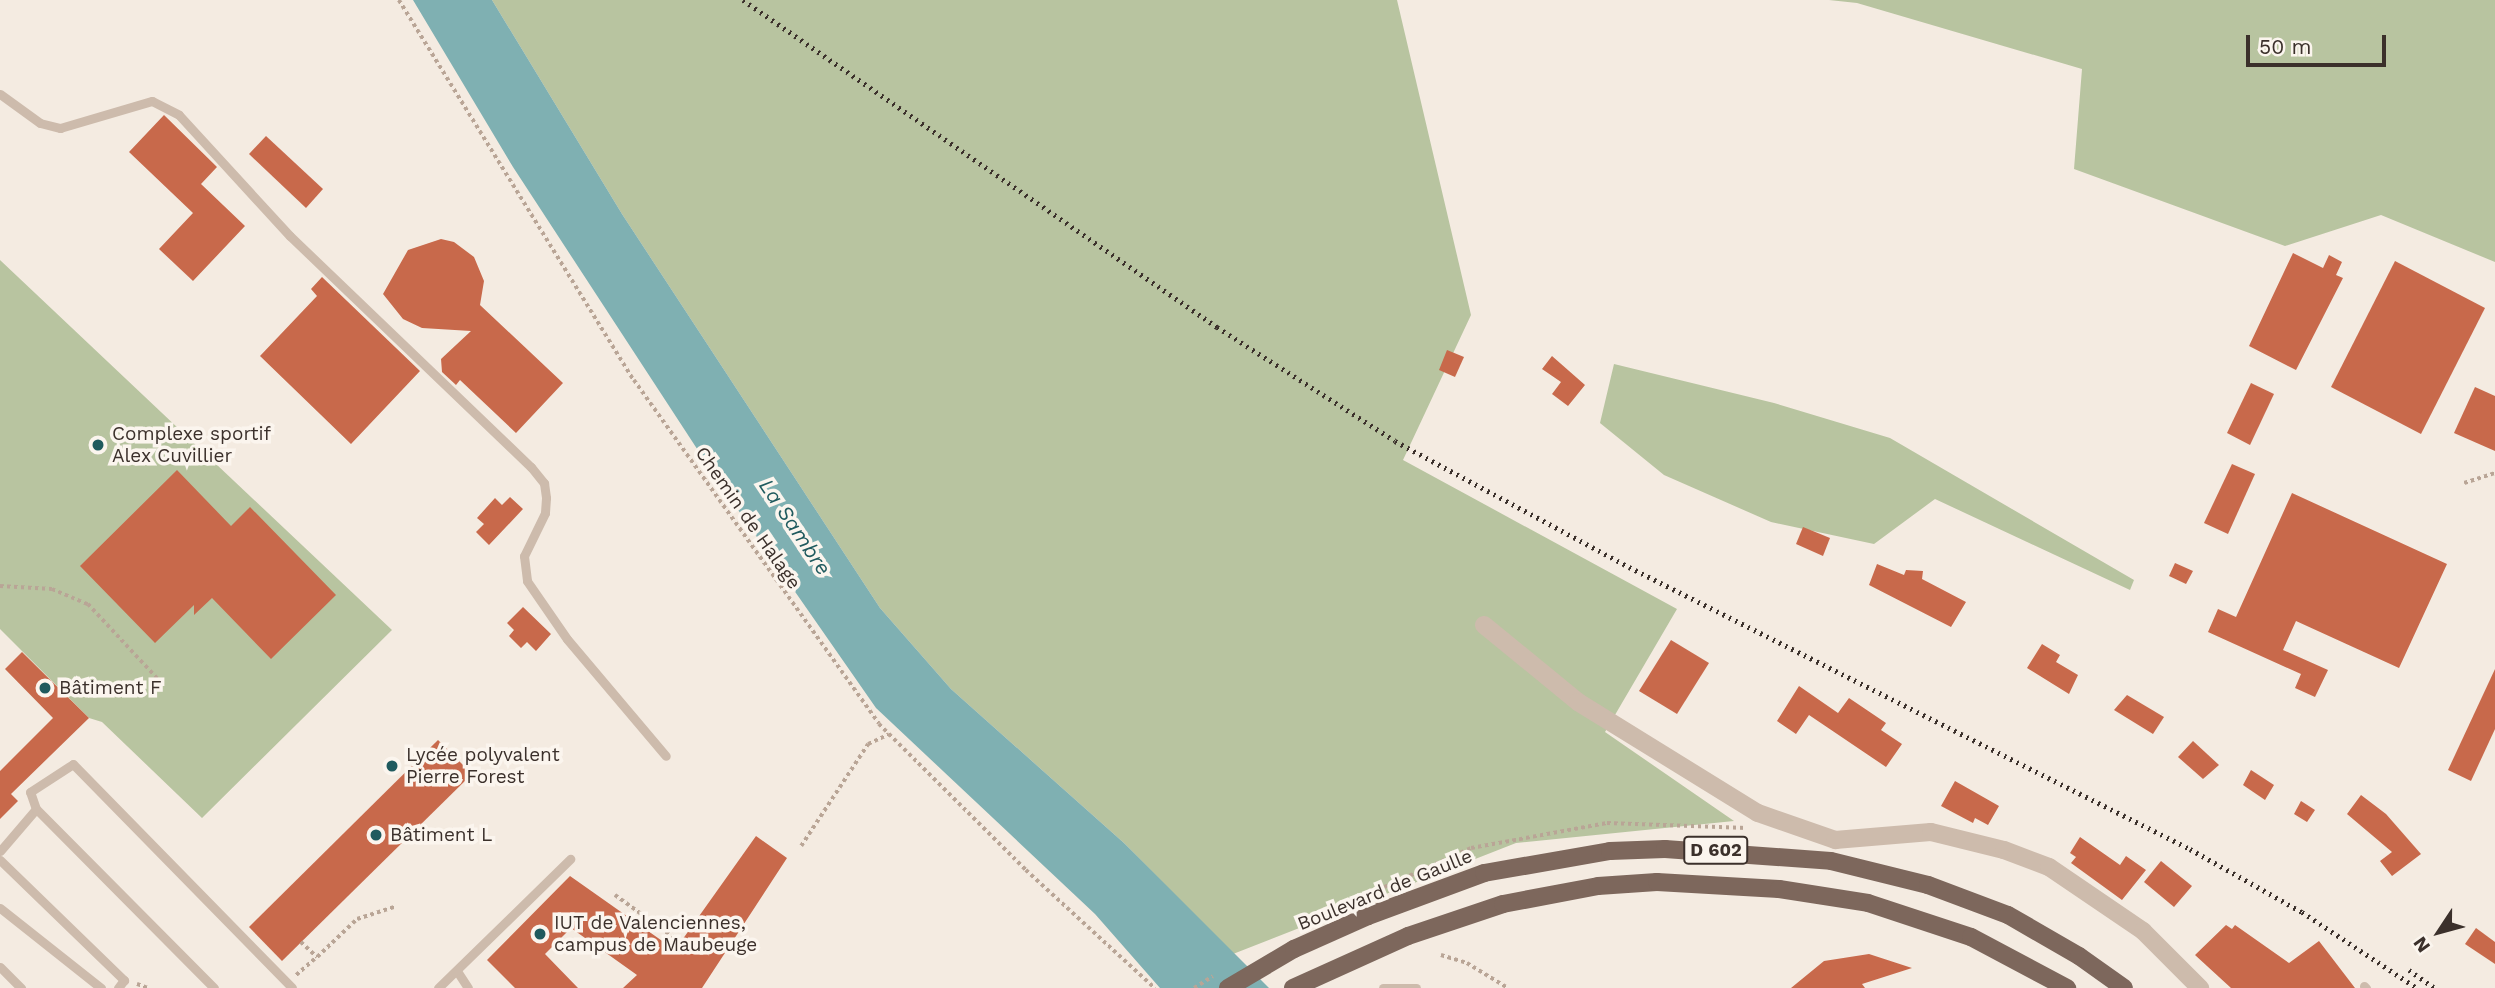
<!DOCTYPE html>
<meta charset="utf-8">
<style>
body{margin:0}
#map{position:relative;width:2495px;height:988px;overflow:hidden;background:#f4ebe1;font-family:"Work Sans",sans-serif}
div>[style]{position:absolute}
.green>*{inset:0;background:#b8c4a0}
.water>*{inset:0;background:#7fb0b2}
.building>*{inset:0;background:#c8694b}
.path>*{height:3.5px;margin-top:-1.75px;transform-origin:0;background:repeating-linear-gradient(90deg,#b9a596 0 3.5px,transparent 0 7px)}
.service>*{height:9px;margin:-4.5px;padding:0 4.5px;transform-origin:4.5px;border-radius:4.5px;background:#cdbbac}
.minor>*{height:18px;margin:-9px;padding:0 9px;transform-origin:9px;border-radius:9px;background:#cdbbac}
.primary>*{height:18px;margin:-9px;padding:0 9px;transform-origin:9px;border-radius:9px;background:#7d675c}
.rail>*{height:5px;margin-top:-2.5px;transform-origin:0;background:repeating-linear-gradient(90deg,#3b302b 0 2px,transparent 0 7px)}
.dots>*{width:19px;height:19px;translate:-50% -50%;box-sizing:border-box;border:4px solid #fbf5ee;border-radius:50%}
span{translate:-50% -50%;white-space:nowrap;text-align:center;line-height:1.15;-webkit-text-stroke:7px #fbf5ee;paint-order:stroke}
.shield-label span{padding:2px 5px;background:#fbf5ee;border:2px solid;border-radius:5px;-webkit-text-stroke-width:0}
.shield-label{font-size:18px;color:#3b302b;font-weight:700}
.poi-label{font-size:19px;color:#3b302b}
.left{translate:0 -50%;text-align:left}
.street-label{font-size:19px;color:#3b302b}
.water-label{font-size:21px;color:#1f5a5e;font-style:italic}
.north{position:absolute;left:2404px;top:897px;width:70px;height:70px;-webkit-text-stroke:5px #fbf5ee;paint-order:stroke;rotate:234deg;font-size:19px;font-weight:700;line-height:28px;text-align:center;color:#3b302b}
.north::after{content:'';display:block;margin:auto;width:24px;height:32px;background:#3b302b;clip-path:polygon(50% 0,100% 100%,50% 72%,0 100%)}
.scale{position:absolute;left:2246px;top:35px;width:140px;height:32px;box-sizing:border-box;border:4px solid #3b302b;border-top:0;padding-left:9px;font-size:21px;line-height:24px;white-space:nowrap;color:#3b302b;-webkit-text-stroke:5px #fbf5ee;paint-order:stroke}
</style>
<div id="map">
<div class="green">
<i style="clip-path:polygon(492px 0,1397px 0,1471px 315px,1403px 460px,1677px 609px,1605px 732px,1734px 821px,1516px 843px,1233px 954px,1124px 843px,951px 689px,880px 608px,622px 214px)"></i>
<i style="clip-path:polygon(1829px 0,2495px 0,2495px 262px,2381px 215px,2285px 246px,2074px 169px,2082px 69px,1857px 3px)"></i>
<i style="clip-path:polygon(0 260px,392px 630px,202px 818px,102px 722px,89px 718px,0 629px)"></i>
<i style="clip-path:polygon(1614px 364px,1774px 403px,1890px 438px,2134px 580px,2130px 590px,1935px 499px,1874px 544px,1771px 522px,1664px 475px,1600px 423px)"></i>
</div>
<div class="water">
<i style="clip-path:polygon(413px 0,492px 0,622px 214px,880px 608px,951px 689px,1124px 843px,1269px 988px,1160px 988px,1095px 914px,876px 708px,720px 484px,513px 167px)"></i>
</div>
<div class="building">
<i style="clip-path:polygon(164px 115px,217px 167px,201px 184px,245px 226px,193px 281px,159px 249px,193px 213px,129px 152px)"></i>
<i style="clip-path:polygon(266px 136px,323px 189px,306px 208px,249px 154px)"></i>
<i style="clip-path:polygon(441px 239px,454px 242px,474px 257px,484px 281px,480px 305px,563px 383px,516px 433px,460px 380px,456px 385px,442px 372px,441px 359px,471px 331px,422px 328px,403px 319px,383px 294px,408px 250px)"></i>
<i style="clip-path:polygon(2293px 253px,2323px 268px,2329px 255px,2342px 262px,2336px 275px,2343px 278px,2296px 370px,2249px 346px)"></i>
<i style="clip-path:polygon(2395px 261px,2485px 308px,2421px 434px,2331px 387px)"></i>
<i style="clip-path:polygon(322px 277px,420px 371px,351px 444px,260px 356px,317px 296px,311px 289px)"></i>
<i style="clip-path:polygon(1447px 350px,1464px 357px,1455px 377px,1439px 370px)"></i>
<i style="clip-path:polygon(1552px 356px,1585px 385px,1568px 406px,1552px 394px,1561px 382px,1542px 369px)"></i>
<i style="clip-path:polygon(2251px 383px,2274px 394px,2250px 445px,2227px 433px)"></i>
<i style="clip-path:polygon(2475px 387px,2495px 396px,2495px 451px,2454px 433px)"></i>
<i style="clip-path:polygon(2232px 464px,2255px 474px,2228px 534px,2204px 523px)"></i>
<i style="clip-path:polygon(177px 470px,231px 526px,250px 507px,336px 595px,271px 659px,212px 598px,194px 615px,194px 605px,155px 643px,80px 566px)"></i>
<i style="clip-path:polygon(2292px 493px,2447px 564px,2399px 668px,2296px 621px,2283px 650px,2328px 670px,2315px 697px,2295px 688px,2301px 674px,2208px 632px,2218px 609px,2236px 617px)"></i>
<i style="clip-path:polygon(510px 497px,523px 509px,489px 545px,476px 532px,484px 524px,477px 518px,495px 498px,502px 505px)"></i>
<i style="clip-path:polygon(1803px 527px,1830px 538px,1823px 556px,1796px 544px)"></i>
<i style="clip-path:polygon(2175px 563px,2193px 571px,2186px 584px,2169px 576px)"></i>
<i style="clip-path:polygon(1877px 564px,1904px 575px,1906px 570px,1923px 571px,1922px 579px,1966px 602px,1951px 627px,1869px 585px)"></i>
<i style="clip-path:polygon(523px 607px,551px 634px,536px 651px,527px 642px,521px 648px,509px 636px,514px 630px,507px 623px)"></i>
<i style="clip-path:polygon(1671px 640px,1709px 663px,1677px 714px,1639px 691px)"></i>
<i style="clip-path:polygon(2042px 644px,2060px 655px,2056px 662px,2078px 675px,2069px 694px,2027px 668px)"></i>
<i style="clip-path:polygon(22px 652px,89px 718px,11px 794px,18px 801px,0 819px,0 771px,53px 718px,5px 669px)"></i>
<i style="clip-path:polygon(2495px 669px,2495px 729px,2471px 781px,2448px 770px)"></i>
<i style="clip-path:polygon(1799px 686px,1838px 713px,1849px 698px,1886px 723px,1881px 730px,1902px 744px,1886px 767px,1809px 715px,1796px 734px,1777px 721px)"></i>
<i style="clip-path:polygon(2127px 695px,2164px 717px,2153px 734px,2114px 710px)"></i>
<i style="clip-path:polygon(438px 740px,472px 774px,282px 961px,249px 927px)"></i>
<i style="clip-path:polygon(2193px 741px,2219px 765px,2203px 779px,2178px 757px)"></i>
<i style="clip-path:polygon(2251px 770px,2274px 785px,2265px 800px,2243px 785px)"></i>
<i style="clip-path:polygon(1955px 781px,1999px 806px,1988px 825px,1975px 818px,1973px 823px,1941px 806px)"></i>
<i style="clip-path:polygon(2361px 795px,2386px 814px,2421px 854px,2392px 876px,2380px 861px,2392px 852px,2347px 814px)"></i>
<i style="clip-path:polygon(2301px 801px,2315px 810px,2307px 822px,2294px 814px)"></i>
<i style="clip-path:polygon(756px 836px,787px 858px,702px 988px,623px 988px,637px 975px,571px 928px,545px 954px,578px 988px,515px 988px,487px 960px,570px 876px,675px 950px)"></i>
<i style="clip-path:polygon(2080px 837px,2120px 865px,2126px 856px,2146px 870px,2122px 900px,2071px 863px,2076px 857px,2070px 853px)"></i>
<i style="clip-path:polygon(2161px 861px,2192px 886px,2174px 907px,2144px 882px)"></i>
<i style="clip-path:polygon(2226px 925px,2232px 929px,2235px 925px,2289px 963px,2319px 941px,2355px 988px,2231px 988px,2195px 955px)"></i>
<i style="clip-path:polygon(2476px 928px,2495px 942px,2495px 964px,2465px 944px)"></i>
<i style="clip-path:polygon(1869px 954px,1912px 968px,1862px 984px,1865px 988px,1791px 988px,1824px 961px)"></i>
</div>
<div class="path">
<i style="left:399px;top:0;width:447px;rotate:58.3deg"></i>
<i style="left:634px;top:380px;width:422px;rotate:54.5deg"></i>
<i style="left:879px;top:724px;width:207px;rotate:44.8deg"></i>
<i style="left:1026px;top:870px;width:175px;rotate:42.5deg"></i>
<i style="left:2464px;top:483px;width:33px;rotate:-18deg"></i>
<i style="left:0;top:586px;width:52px;rotate:3.3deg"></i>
<i style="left:52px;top:589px;width:39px;rotate:23deg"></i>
<i style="left:88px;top:604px;width:103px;rotate:47deg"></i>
<i style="left:801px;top:846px;width:122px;rotate:-56.7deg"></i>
<i style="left:868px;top:744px;width:23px;rotate:-25deg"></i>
<i style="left:615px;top:895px;width:75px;rotate:35.8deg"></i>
<i style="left:676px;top:939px;width:10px;rotate:127deg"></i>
<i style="left:1333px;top:910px;width:151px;rotate:-24.2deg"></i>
<i style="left:1471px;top:848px;width:138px;rotate:-10.4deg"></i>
<i style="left:1607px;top:823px;width:140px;rotate:2deg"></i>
<i style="left:301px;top:942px;width:22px;rotate:43deg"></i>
<i style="left:317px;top:957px;width:55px;rotate:-43.5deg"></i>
<i style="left:357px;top:919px;width:40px;rotate:-18deg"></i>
<i style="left:1441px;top:955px;width:27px;rotate:17deg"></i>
<i style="left:1467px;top:963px;width:48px;rotate:31.4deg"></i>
<i style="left:296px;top:975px;width:28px;rotate:-41deg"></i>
<i style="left:137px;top:984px;width:12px;rotate:20deg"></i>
<i style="left:1194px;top:988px;width:22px;rotate:-32deg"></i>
</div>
<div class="service">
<i style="left:0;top:94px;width:49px;rotate:35.9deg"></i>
<i style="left:40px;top:123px;width:21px;rotate:14deg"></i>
<i style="left:60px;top:128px;width:96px;rotate:-16.4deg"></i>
<i style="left:152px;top:101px;width:30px;rotate:27deg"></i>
<i style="left:179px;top:115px;width:164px;rotate:47.5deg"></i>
<i style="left:290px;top:236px;width:334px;rotate:43.8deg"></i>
<i style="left:531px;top:467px;width:21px;rotate:51deg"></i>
<i style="left:544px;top:483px;width:15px;rotate:82deg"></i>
<i style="left:546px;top:498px;width:15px;rotate:94deg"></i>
<i style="left:545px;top:513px;width:48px;rotate:116deg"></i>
<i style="left:524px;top:556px;width:25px;rotate:83deg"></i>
<i style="left:527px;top:581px;width:70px;rotate:55.4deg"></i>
<i style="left:567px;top:639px;width:153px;rotate:49.8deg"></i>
<i style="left:0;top:851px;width:55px;rotate:-49.4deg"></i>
<i style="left:0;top:860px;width:173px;rotate:44.1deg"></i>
<i style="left:124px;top:980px;width:10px;rotate:127deg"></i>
<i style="left:0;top:908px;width:129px;rotate:38.4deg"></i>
<i style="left:0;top:967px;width:30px;rotate:45deg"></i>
<i style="left:457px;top:971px;width:20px;rotate:57deg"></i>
<i style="left:2364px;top:986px;width:3px;rotate:45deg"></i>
<i style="left:214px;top:988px;width:252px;rotate:-134.8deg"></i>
<i style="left:36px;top:809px;width:18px;rotate:-109deg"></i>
<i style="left:30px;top:792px;width:51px;rotate:-33.1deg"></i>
<i style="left:73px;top:764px;width:313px;rotate:45.6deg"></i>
<i style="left:438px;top:988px;width:185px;rotate:-44.3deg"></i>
<i style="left:1383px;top:988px;width:33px"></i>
</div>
<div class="minor">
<i style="left:1484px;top:625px;width:122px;rotate:39.3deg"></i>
<i style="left:1578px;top:702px;width:211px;rotate:31.7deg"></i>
<i style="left:1758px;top:813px;width:82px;rotate:19.3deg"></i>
<i style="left:1835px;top:840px;width:96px;rotate:-4.8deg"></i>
<i style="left:1931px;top:832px;width:75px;rotate:13.9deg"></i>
<i style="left:2004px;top:850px;width:48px;rotate:20.7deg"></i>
<i style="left:2049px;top:867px;width:114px;rotate:34.2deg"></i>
<i style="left:2143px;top:931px;width:81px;rotate:45deg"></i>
</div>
<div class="primary">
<i style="left:1228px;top:988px;width:77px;rotate:-30.6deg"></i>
<i style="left:1294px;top:949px;width:81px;rotate:-24deg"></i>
<i style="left:1368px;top:916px;width:124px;rotate:-20.3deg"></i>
<i style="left:1484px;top:873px;width:128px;rotate:-9.9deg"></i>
<i style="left:1610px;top:851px;width:55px;rotate:-2.1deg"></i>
<i style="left:1665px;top:849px;width:166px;rotate:4.1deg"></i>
<i style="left:1831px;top:861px;width:100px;rotate:13.9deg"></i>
<i style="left:1928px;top:885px;width:85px;rotate:20.6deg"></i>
<i style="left:2008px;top:915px;width:82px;rotate:30deg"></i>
<i style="left:2079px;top:956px;width:55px;rotate:35.4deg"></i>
<i style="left:1293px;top:988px;width:126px;rotate:-24.3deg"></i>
<i style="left:1408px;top:936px;width:100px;rotate:-18.6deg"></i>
<i style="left:1503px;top:904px;width:97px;rotate:-10.7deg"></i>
<i style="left:1598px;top:886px;width:59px;rotate:-3.9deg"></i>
<i style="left:1657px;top:882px;width:122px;rotate:3.3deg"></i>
<i style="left:1779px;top:889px;width:90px;rotate:8.9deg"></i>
<i style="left:1868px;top:903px;width:108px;rotate:18.3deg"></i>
<i style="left:1971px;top:937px;width:109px;rotate:28deg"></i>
</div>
<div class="rail">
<i style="left:743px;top:0;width:576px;rotate:34.6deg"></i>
<i style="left:1217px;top:327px;width:211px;rotate:32.6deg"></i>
<i style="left:1395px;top:441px;width:266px;rotate:28.3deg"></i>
<i style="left:1629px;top:567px;width:628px;rotate:26.69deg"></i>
<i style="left:2190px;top:849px;width:129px;rotate:29.4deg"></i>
<i style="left:2302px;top:912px;width:138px;rotate:33.5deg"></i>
<i style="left:2409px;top:970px;width:32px;rotate:35deg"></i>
</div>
<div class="dots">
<i style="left:98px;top:445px;background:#1f5a5e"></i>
<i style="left:45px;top:688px;background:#1f5a5e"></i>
<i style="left:392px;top:766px;background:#1f5a5e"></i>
<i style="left:376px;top:835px;background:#1f5a5e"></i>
<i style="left:540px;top:934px;background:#1f5a5e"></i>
</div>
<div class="shield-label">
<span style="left:1716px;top:850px">D 602</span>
</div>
<div class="poi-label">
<span class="left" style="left:112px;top:445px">Complexe sportif<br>Alex Cuvillier</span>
<span class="left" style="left:59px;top:688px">Bâtiment F</span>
<span class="left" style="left:406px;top:766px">Lycée polyvalent<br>Pierre Forest</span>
<span class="left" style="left:390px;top:835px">Bâtiment L</span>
<span class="left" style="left:554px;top:934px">IUT de Valenciennes,<br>campus de Maubeuge</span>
</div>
<div class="street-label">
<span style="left:748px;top:518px;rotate:55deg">Chemin de Halage</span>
<span style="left:1385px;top:890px;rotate:-22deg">Boulevard de Gaulle</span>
</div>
<div class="water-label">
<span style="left:795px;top:527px;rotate:56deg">La Sambre</span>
</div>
<div class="north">N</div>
<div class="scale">50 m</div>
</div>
